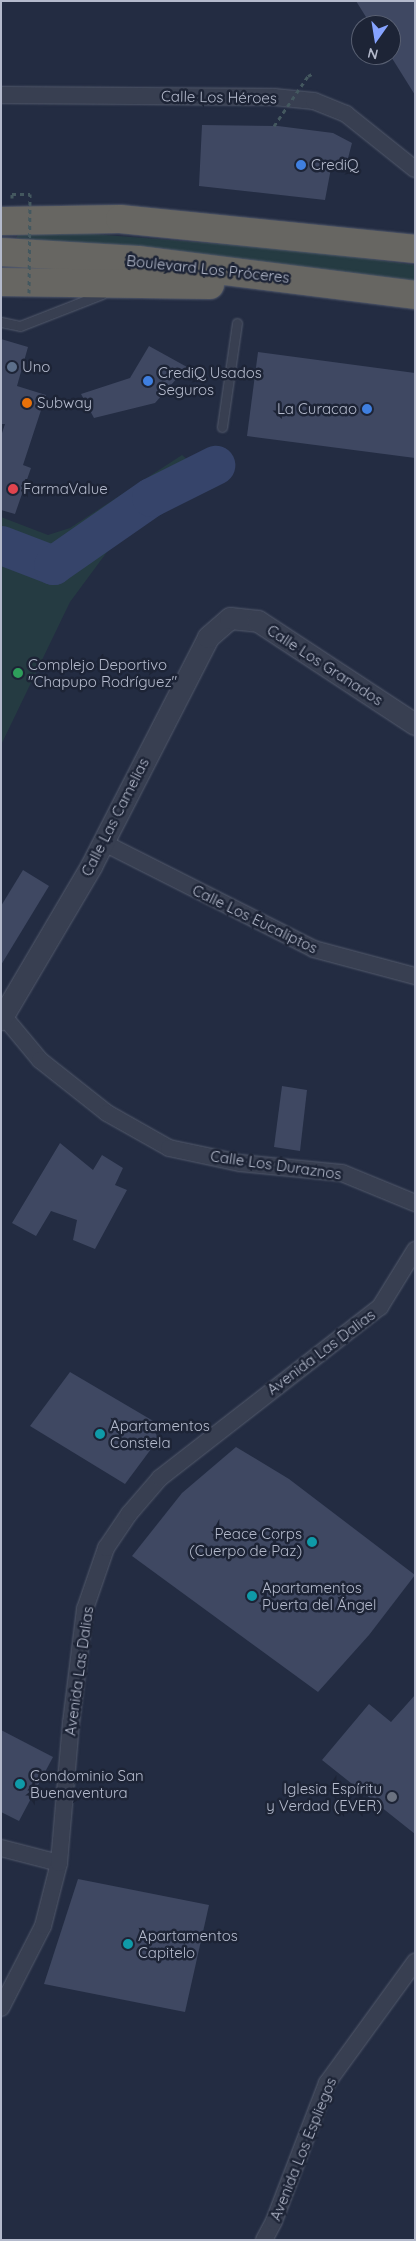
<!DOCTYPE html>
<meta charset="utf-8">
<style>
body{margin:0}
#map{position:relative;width:416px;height:2241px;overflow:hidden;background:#232c42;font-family:Quicksand,sans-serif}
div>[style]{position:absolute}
.green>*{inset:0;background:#253b42}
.river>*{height:39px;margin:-19.5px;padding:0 19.5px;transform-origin:19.5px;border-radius:19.5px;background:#36446a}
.building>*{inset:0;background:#3f4862}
.path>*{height:3px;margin-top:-1.5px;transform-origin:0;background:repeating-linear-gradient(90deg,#44585f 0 4px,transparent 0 8px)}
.roads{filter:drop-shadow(0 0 1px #535a6c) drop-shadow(0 0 1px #535a6c)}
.service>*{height:9px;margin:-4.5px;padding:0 4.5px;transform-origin:4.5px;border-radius:4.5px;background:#383f51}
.minor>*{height:16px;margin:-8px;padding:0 8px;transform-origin:8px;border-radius:8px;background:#383f51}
.tertiary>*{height:21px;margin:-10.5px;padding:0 10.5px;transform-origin:10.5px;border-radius:10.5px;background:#383f51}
.trunk>*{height:28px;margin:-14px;padding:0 14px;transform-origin:14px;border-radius:14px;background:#676662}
.path-bridge>*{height:3px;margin-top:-1.5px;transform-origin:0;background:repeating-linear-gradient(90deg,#44585f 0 4px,transparent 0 8px)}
.dots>*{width:14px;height:14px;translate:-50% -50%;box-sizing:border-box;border:2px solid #1d2436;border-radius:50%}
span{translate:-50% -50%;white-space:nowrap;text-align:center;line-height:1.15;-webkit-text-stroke:5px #1d2436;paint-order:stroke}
.street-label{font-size:15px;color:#b4bacc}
.poi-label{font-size:15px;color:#b4bacc}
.left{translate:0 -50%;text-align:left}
.right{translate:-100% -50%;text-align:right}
.frame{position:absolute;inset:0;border:2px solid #b4bacc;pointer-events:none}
.north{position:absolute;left:351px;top:15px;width:50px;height:50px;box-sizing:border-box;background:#1d2436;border:1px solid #596072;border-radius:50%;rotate:193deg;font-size:14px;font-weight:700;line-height:20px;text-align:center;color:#b4bacc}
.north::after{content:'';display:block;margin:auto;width:18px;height:22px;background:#86a3ff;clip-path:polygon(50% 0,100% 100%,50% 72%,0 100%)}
</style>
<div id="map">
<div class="green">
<i style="clip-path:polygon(67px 232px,310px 251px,415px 265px,415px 284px,16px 238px,19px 233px)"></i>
<i style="clip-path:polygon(182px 455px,218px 486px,124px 529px,70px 602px,1px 745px,1px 517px,48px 535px,70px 528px)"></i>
</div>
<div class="river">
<i style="left:1px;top:545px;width:56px;rotate:21deg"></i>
<i style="left:53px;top:565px;width:119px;rotate:-34.8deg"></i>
<i style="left:151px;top:497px;width:72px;rotate:-26.6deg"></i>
</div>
<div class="building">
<i style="clip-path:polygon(356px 1px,415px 1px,415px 95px,390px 55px,391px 25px,371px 25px)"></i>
<i style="clip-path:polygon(202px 125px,278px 126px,333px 133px,352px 143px,346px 166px,332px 163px,325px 200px,199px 186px)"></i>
<i style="clip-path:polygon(1px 339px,28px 347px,17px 386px,46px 395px,23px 465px,31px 468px,15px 514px,1px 510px,1px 436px,5px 424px,1px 424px)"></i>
<i style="clip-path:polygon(149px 346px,187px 367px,155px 403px,94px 418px,81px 394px,130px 378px)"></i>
<i style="clip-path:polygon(258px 352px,415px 373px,415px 458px,247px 436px)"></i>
<i style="clip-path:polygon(23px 870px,49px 886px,1px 965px,1px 906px)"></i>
<i style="clip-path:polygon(282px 1086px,307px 1090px,300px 1151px,274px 1147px)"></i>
<i style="clip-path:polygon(60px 1143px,93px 1170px,102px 1155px,123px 1168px,115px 1185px,127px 1190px,95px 1249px,73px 1240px,77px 1220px,51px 1211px,36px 1236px,12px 1223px)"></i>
<i style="clip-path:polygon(70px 1372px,155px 1422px,157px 1441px,125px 1484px,30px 1426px)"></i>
<i style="clip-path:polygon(236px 1447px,289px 1479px,415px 1575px,369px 1635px,318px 1692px,132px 1556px,182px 1493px)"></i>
<i style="clip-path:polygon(415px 1695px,415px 1834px,322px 1760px,369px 1704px,391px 1722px)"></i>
<i style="clip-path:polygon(1px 1730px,53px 1757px,19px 1821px,1px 1812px)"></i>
<i style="clip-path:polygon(78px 1879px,209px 1905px,185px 2012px,44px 1984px)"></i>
</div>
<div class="path">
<i style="left:308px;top:76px;width:7px;rotate:-27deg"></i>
<i style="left:12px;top:198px;width:4px;rotate:-90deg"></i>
<i style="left:12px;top:194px;width:18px"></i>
</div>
<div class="roads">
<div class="service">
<i style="left:1px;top:322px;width:19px;rotate:12deg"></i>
<i style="left:20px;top:326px;width:88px;rotate:-21.3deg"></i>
<i style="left:222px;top:427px;width:105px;rotate:-81.8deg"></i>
</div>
<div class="minor">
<i style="left:1px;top:95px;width:273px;rotate:0.4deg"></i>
<i style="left:274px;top:97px;width:40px;rotate:5.7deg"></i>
<i style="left:314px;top:101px;width:35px;rotate:22deg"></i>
<i style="left:346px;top:114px;width:88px;rotate:38.6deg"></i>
<i style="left:102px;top:842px;width:237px;rotate:26.8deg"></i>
<i style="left:314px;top:949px;width:105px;rotate:15deg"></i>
<i style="left:1px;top:1013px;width:61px;rotate:50.3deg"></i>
<i style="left:40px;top:1060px;width:85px;rotate:38.3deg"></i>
<i style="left:107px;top:1113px;width:71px;rotate:29.4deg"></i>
<i style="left:169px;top:1148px;width:73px;rotate:11.9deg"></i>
<i style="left:240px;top:1163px;width:102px;rotate:5.6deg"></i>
<i style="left:342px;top:1173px;width:79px;rotate:22.3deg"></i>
<i style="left:1px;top:1848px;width:60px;rotate:14.5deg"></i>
<i style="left:1px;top:2008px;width:92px;rotate:-62.9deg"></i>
<i style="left:43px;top:1926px;width:65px;rotate:-75.7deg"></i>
<i style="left:59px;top:1863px;width:141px;rotate:-85.1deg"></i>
<i style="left:71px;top:1723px;width:115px;rotate:-83deg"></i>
<i style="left:85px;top:1609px;width:65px;rotate:-71deg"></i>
<i style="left:106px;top:1548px;width:41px;rotate:-55.9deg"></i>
<i style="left:129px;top:1514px;width:48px;rotate:-49.3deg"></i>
<i style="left:160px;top:1478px;width:279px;rotate:-37.9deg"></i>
<i style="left:380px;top:1307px;width:67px;rotate:-58.4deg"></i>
<i style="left:264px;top:2240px;width:21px;rotate:-62deg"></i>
<i style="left:274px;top:2221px;width:148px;rotate:-69deg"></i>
<i style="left:327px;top:2083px;width:150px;rotate:-54deg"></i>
</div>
<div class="tertiary">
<i style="left:1px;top:1019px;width:178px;rotate:-59.5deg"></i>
<i style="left:91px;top:866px;width:257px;rotate:-62.9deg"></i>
<i style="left:208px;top:637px;width:29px;rotate:-41deg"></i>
<i style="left:230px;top:618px;width:28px;rotate:6deg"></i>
<i style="left:258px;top:621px;width:188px;rotate:33.3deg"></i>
</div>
<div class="trunk">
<i style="left:1px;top:221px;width:119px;rotate:-1deg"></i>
<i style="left:120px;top:219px;width:297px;rotate:5.8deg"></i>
<i style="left:1px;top:252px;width:137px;rotate:3.3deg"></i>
<i style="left:138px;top:260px;width:279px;rotate:7.2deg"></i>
<i style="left:1px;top:282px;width:209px;rotate:0.8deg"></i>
</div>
</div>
<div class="path-bridge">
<i style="left:274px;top:126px;width:60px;rotate:-55.8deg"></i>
<i style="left:29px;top:293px;width:99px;rotate:-89.4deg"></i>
</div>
<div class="dots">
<i style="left:301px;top:165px;background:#3f7fe0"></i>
<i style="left:12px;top:367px;background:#5c6f8a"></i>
<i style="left:148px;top:381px;background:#3f7fe0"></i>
<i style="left:27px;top:403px;background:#e8710a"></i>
<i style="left:367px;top:409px;background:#3f7fe0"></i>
<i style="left:13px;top:489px;background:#e0444e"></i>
<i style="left:18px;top:673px;background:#2e9e5b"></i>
<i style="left:100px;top:1434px;background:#0f9aa8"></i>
<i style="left:312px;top:1542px;background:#0f9aa8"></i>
<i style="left:252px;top:1596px;background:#0f9aa8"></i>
<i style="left:20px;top:1784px;background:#0f9aa8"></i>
<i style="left:392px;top:1797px;background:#6b7280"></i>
<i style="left:128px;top:1944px;background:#0f9aa8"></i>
</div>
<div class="street-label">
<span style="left:219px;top:97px;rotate:1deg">Calle Los Héroes</span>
<span style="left:208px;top:269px;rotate:6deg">Boulevard Los Próceres</span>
<span style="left:325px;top:665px;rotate:33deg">Calle Los Granados</span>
<span style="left:115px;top:817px;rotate:-63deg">Calle Las Camelias</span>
<span style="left:255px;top:919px;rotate:26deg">Calle Los Eucaliptos</span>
<span style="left:276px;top:1165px;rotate:8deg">Calle Los Duraznos</span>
<span style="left:321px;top:1352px;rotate:-37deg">Avenida Las Dalias</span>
<span style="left:79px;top:1671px;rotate:-82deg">Avenida Las Dalias</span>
<span style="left:303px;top:2149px;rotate:-68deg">Avenida Los Espliegos</span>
</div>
<div class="poi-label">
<span class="left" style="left:311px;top:165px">CrediQ</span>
<span class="left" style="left:22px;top:367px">Uno</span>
<span class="left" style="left:158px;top:381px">CrediQ Usados<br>Seguros</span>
<span class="left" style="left:37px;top:403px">Subway</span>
<span class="right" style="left:357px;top:409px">La Curacao</span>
<span class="left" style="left:23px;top:489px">FarmaValue</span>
<span class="left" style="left:28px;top:673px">Complejo Deportivo<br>"Chapupo Rodríguez"</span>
<span class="left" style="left:110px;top:1434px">Apartamentos<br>Constela</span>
<span class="right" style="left:302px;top:1542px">Peace Corps<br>(Cuerpo de Paz)</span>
<span class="left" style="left:262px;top:1596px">Apartamentos<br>Puerta del Ángel</span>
<span class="left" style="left:30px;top:1784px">Condominio San<br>Buenaventura</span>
<span class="right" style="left:382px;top:1797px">Iglesia Espíritu<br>y Verdad (EVER)</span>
<span class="left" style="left:138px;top:1944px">Apartamentos<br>Capitelo</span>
</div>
<div class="frame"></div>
<div class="north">N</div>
</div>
